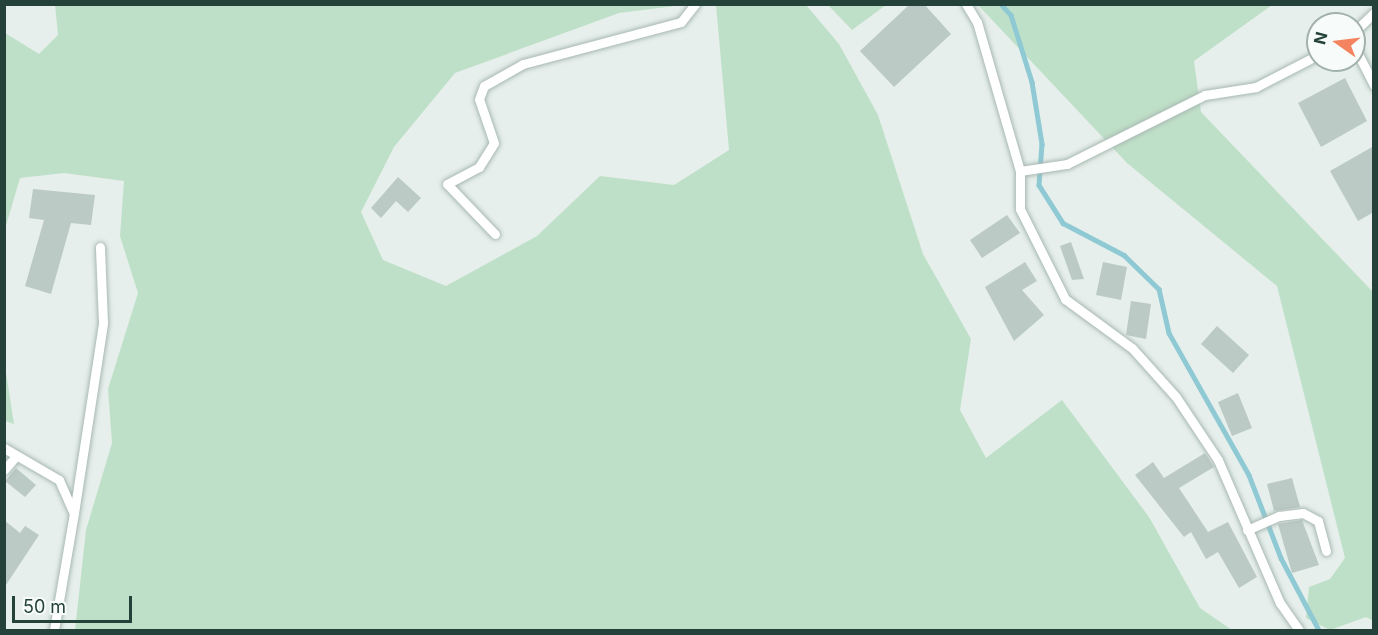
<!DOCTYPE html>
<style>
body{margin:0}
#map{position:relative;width:1378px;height:635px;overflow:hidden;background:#e6efeb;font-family:Inter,sans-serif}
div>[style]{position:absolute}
.green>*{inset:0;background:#bfe0c8}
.stream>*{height:4.5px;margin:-2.25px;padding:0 2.25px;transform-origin:2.25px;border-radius:2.25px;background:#8ec9d4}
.building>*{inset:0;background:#bbcac4}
.roads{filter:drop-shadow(0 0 2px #a8b8b2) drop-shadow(0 0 2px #a8b8b2)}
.lane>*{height:9px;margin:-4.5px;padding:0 4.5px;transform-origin:4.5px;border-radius:4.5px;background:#fff}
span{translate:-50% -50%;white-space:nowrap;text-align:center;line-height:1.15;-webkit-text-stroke:4.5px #f7fbf9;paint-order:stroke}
.frame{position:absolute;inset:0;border:6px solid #24423a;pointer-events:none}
.north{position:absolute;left:1306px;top:12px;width:60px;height:60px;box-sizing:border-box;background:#f7fbf9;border:2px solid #a3b1ad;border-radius:50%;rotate:284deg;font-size:16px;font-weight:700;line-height:24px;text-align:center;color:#24423a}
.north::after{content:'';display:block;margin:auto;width:21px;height:27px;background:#f4845f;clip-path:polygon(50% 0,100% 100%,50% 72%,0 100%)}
.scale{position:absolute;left:12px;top:596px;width:120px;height:27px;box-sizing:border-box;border:3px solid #24423a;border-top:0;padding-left:8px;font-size:18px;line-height:21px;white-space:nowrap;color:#24423a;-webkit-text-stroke:4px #f7fbf9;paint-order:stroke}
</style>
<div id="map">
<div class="green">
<i style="clip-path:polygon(55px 5px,683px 5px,619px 13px,455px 73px,394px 147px,361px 212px,383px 260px,446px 286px,537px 236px,600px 176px,674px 185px,729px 150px,716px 5px,806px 5px,839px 44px,878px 115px,923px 254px,971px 339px,960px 410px,986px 458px,1062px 400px,1149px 517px,1200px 608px,1232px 630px,75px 630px,86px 530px,112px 443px,108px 389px,138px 293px,120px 236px,124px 181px,64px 173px,20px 178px,5px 229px,5px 33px,39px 54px,58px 35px)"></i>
<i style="clip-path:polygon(828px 5px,886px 5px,852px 30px)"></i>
<i style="clip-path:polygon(978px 5px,1272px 5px,1194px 61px,1201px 112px,1373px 292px,1373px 621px,1366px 617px,1330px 630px,1306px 618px,1309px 587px,1330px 579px,1345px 558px,1277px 286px,1127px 163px)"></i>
<i style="clip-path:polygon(4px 366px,5px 366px,14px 424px,5px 421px)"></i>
</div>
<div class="stream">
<i style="left:1001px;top:4px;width:15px;rotate:48deg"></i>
<i style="left:1011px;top:15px;width:70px;rotate:72.6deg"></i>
<i style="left:1032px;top:82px;width:63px;rotate:80.8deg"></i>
<i style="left:1042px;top:144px;width:41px;rotate:94.2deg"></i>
<i style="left:1039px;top:185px;width:45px;rotate:57.7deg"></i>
<i style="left:1063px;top:223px;width:69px;rotate:27.7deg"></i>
<i style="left:1124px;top:255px;width:49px;rotate:44.2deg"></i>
<i style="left:1159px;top:289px;width:45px;rotate:77.2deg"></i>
<i style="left:1169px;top:333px;width:163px;rotate:60.6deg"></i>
<i style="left:1249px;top:475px;width:89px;rotate:68.9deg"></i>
<i style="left:1281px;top:558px;width:81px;rotate:62.2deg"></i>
</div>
<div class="building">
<i style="clip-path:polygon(910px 4px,924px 4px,951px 34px,894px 87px,860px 51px)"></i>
<i style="clip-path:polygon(1345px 78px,1367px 121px,1321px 147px,1298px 103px)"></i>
<i style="clip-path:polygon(1374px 146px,1374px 212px,1358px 221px,1330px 171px)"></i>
<i style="clip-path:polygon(398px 177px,421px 198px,408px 212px,396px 201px,381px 218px,371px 208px)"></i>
<i style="clip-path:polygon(33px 189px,95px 195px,91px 225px,71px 223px,51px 294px,25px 286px,44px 220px,29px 218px)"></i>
<i style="clip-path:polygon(1007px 215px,1020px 233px,982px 258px,970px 240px)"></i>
<i style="clip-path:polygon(1071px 242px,1084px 279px,1072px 280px,1060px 246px)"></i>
<i style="clip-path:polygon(1025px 262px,1037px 281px,1022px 290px,1044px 315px,1014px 341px,985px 287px)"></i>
<i style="clip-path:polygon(1103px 262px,1127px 267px,1121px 300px,1096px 295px)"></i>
<i style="clip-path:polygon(1131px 301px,1151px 304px,1146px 339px,1126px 335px)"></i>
<i style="clip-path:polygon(1217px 326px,1249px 355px,1233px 373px,1201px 344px)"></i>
<i style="clip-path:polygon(1238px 393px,1252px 428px,1232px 436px,1218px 402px)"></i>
<i style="clip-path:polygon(1205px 453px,1214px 467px,1179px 488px,1208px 532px,1228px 522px,1257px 577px,1239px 588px,1218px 552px,1206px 559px,1191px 532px,1184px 537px,1135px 475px,1153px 462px,1164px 478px)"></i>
<i style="clip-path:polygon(16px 468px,36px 485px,25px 497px,5px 481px)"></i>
<i style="clip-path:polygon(1292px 478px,1300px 507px,1274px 511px,1267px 484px)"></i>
<i style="clip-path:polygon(4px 520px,20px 533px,25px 526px,39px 535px,4px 588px)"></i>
<i style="clip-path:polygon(1302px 520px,1319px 565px,1292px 573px,1278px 524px)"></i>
</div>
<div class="roads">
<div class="lane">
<i style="left:966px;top:4px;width:21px;rotate:59deg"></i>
<i style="left:977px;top:22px;width:155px;rotate:73.9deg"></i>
<i style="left:1020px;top:171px;width:38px;rotate:90deg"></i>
<i style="left:1020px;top:209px;width:101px;rotate:63.4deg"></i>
<i style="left:1065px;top:299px;width:83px;rotate:36.2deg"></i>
<i style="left:1132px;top:348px;width:66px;rotate:48.1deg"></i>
<i style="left:1176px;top:397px;width:76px;rotate:56.3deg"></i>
<i style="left:1218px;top:460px;width:156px;rotate:66.6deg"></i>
<i style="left:1280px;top:603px;width:33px;rotate:55deg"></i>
<i style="left:1354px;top:32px;width:28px;rotate:-44deg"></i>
<i style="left:1354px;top:46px;width:44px;rotate:62.9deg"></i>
<i style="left:1020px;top:171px;width:48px;rotate:-8.5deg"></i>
<i style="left:1067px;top:164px;width:154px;rotate:-26.6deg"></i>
<i style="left:1205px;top:95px;width:52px;rotate:-8.9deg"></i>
<i style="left:1256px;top:87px;width:70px;rotate:-27.3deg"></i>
<i style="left:495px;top:234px;width:69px;rotate:-133.8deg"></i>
<i style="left:447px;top:184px;width:36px;rotate:-28deg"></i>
<i style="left:479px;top:167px;width:28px;rotate:-58deg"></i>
<i style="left:494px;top:143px;width:46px;rotate:-108.8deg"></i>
<i style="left:479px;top:99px;width:14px;rotate:-69deg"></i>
<i style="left:484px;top:86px;width:45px;rotate:-29.4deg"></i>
<i style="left:523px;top:64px;width:163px;rotate:-14.9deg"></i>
<i style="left:681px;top:22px;width:23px;rotate:-52deg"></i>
<i style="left:4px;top:448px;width:64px;rotate:30.2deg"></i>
<i style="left:59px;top:480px;width:36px;rotate:66deg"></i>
<i style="left:74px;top:513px;width:119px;rotate:99.7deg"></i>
<i style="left:4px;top:470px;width:18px;rotate:-49deg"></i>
<i style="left:74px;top:513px;width:192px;rotate:-81.3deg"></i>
<i style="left:103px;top:323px;width:76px;rotate:-92.3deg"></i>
<i style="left:1247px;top:530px;width:35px;rotate:-24deg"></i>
<i style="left:1279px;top:516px;width:24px;rotate:-7deg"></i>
<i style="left:1303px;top:513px;width:17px;rotate:28deg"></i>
<i style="left:1318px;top:521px;width:31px;rotate:75deg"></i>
</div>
</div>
<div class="frame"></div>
<div class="north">N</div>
<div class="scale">50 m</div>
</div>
